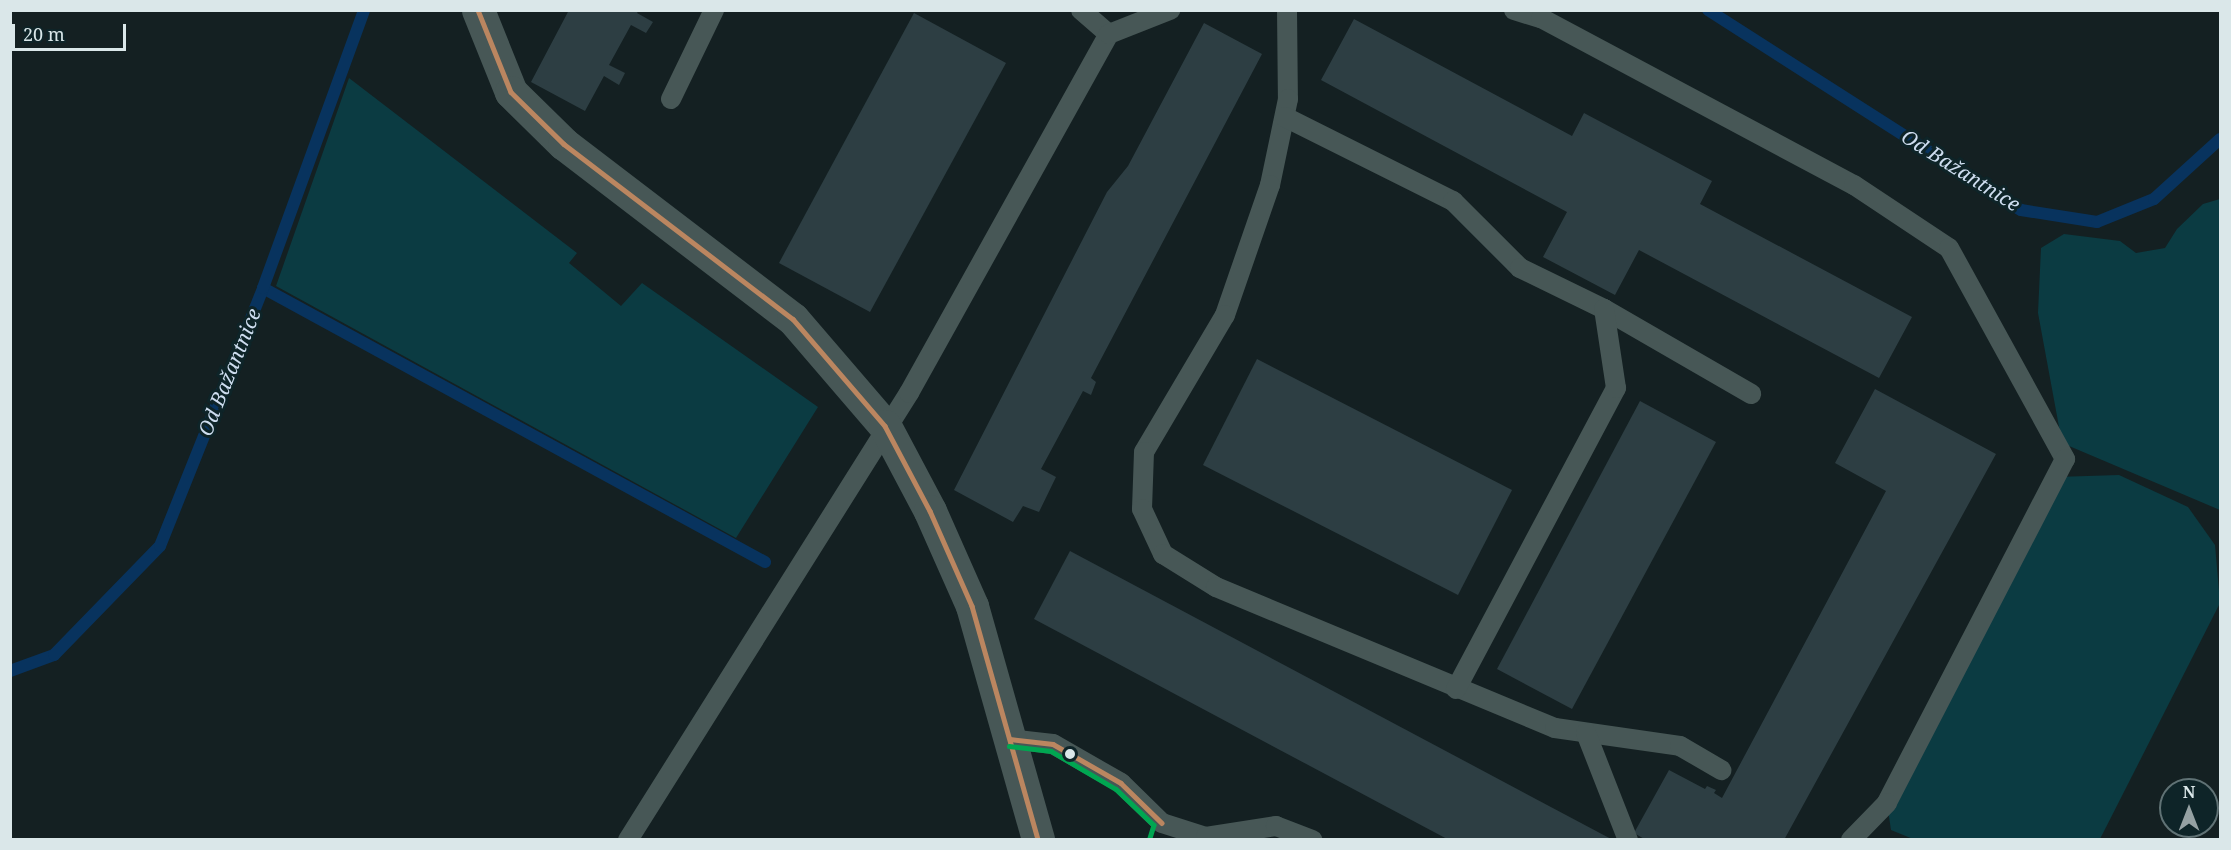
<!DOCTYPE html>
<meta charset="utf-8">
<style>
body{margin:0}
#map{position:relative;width:2231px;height:850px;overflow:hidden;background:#142022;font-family:"Noto Serif",serif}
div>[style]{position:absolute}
.green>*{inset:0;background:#0b3b42}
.stream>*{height:12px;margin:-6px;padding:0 6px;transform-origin:6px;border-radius:6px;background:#08335e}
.building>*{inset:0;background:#2d3e43}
.service>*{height:20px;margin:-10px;padding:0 10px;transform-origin:10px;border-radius:10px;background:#475756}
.tertiary>*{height:33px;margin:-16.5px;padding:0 16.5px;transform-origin:16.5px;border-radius:16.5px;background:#475756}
.bus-1>*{height:4.5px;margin:-2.25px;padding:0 2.25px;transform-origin:2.25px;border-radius:2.25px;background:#bb8660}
.bus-2>*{height:4.5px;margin:-2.25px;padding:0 2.25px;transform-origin:2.25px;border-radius:2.25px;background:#00a651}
.dots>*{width:16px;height:16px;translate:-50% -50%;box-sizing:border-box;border:3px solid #0e2428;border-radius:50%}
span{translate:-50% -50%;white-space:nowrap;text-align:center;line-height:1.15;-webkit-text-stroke:6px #0e2428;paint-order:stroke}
.water-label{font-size:20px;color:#ceddef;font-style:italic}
.frame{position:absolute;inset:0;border:12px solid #dae7e9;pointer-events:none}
.north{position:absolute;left:2159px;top:778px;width:60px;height:60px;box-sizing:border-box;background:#0e2428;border:2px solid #607275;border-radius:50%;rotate:0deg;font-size:16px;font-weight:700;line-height:24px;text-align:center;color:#dae7e9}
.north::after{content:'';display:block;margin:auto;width:21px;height:27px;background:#95a1a3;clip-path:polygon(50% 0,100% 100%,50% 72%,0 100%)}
.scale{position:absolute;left:12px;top:24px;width:114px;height:27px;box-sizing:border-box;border:3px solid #dae7e9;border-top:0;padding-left:8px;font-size:18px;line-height:21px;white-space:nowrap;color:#dae7e9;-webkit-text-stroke:4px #0e2428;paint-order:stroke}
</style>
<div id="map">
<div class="green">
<i style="clip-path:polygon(349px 78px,577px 253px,569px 263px,621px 306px,642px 283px,818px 407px,736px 538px,276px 286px)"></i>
<i style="clip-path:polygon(2220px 199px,2220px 510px,2062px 443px,2038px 313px,2041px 248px,2064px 234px,2120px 241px,2136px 253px,2165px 248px,2177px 229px,2203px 204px)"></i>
<i style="clip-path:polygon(2119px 475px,2188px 507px,2215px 545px,2220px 603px,2100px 839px,1913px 839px,1891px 830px,1887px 803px,2056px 477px)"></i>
</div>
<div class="stream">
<i style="left:1708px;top:10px;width:371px;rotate:32.6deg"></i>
<i style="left:2021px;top:210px;width:77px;rotate:9deg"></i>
<i style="left:2097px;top:222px;width:61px;rotate:-22deg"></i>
<i style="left:2154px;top:199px;width:89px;rotate:-42.3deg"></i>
<i style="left:263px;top:288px;width:572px;rotate:28.63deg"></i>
<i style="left:10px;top:671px;width:47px;rotate:-20deg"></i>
<i style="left:54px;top:655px;width:152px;rotate:-45.8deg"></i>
<i style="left:160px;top:546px;width:278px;rotate:-68.2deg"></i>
<i style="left:263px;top:288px;width:296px;rotate:-70deg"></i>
</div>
<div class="building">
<i style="clip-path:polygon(569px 10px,639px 10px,637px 13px,653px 22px,646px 33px,631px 25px,609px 65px,625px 73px,619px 85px,604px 76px,585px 111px,531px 82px)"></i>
<i style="clip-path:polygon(914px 13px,1006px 63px,870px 312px,779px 263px)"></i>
<i style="clip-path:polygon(1354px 19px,1572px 136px,1584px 113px,1712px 181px,1700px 204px,1912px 317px,1879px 378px,1639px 250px,1615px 295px,1543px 257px,1567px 212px,1321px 80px)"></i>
<i style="clip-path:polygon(1204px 23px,1262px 54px,1091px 378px,1096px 382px,1091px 395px,1083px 391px,1041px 469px,1056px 477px,1039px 512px,1023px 506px,1013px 522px,954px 490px,1107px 192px,1128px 166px)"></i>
<i style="clip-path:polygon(1257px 359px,1512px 490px,1458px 595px,1203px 465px)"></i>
<i style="clip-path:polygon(1875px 389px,1996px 454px,1784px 840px,1646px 840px,1634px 833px,1669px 770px,1705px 789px,1707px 786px,1716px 790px,1714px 793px,1722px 798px,1886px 491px,1835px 463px)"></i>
<i style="clip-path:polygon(1640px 401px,1716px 442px,1572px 709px,1497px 669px)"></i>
<i style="clip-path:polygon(1070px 551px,1613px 840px,1449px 840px,1034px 619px)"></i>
</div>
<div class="service">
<i style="left:1081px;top:10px;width:37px;rotate:41deg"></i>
<i style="left:1287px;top:10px;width:89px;rotate:89.4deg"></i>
<i style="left:1288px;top:99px;width:88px;rotate:101.8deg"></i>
<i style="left:1270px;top:185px;width:138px;rotate:109.1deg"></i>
<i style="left:1225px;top:315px;width:159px;rotate:120.6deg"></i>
<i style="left:1144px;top:452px;width:57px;rotate:92deg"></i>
<i style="left:1142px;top:509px;width:50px;rotate:65deg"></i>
<i style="left:1163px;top:554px;width:62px;rotate:31.9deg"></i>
<i style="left:1216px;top:587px;width:367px;rotate:22.6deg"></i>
<i style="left:1555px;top:728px;width:126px;rotate:8.2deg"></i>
<i style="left:1680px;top:746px;width:48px;rotate:30.3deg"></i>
<i style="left:1514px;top:10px;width:28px;rotate:17deg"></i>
<i style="left:1541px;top:18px;width:355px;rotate:28.1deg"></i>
<i style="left:1854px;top:185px;width:114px;rotate:33.6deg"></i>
<i style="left:1949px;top:248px;width:241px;rotate:61.2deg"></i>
<i style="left:2065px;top:459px;width:387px;rotate:117.4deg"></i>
<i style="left:1887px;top:803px;width:52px;rotate:134.2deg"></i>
<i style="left:671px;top:99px;width:99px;rotate:-64.2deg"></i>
<i style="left:1285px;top:117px;width:188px;rotate:26.6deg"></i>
<i style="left:1453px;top:201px;width:95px;rotate:45deg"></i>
<i style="left:1520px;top:268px;width:93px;rotate:26deg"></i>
<i style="left:1604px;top:309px;width:170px;rotate:30deg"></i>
<i style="left:1456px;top:689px;width:341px;rotate:-62deg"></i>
<i style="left:1616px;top:388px;width:80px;rotate:-98.6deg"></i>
<i style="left:1586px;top:733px;width:115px;rotate:68.6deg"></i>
<i style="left:1010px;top:739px;width:43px;rotate:6.6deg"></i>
<i style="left:1053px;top:744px;width:78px;rotate:29.8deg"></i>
<i style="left:1121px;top:783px;width:57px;rotate:44.3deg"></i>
<i style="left:1162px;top:823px;width:46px;rotate:17.7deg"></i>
<i style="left:1206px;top:837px;width:71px;rotate:-8.9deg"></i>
<i style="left:1276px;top:826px;width:39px;rotate:21deg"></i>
<i style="left:628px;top:840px;width:528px;rotate:-57.85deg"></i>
<i style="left:909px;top:393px;width:411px;rotate:-60.9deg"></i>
<i style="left:1109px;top:34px;width:66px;rotate:-21.5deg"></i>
</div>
<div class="tertiary">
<i style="left:478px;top:10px;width:88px;rotate:68.1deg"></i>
<i style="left:511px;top:92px;width:74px;rotate:44.5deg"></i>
<i style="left:564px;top:144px;width:288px;rotate:37.4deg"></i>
<i style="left:793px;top:319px;width:141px;rotate:49.3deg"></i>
<i style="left:885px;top:426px;width:96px;rotate:62.1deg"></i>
<i style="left:930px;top:511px;width:104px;rotate:66.1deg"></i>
<i style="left:972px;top:606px;width:243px;rotate:74.2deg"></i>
</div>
<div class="bus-1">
<i style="left:478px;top:10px;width:88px;rotate:68.1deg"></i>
<i style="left:511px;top:92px;width:74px;rotate:44.5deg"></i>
<i style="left:564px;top:144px;width:288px;rotate:37.4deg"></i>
<i style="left:793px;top:319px;width:141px;rotate:49.3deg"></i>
<i style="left:885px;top:426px;width:96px;rotate:62.1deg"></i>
<i style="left:930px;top:511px;width:104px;rotate:66.1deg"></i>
<i style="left:972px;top:606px;width:243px;rotate:74.2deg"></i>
<i style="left:1010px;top:739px;width:43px;rotate:6.6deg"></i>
<i style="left:1053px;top:744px;width:78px;rotate:29.8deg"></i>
<i style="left:1121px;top:783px;width:57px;rotate:44.3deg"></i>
</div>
<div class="bus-2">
<i style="left:1009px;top:746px;width:42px;rotate:6.8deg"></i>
<i style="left:1051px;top:751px;width:75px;rotate:30.3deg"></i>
<i style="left:1116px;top:789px;width:52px;rotate:43.5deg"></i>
<i style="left:1154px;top:825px;width:14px;rotate:107deg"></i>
</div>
<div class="dots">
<i style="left:1070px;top:754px;background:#dae7e9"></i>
</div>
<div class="water-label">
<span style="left:1961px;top:170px;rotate:32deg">Od Bažantnice</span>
<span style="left:229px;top:372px;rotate:-68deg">Od Bažantnice</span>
</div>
<div class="frame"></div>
<div class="north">N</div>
<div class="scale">20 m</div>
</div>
